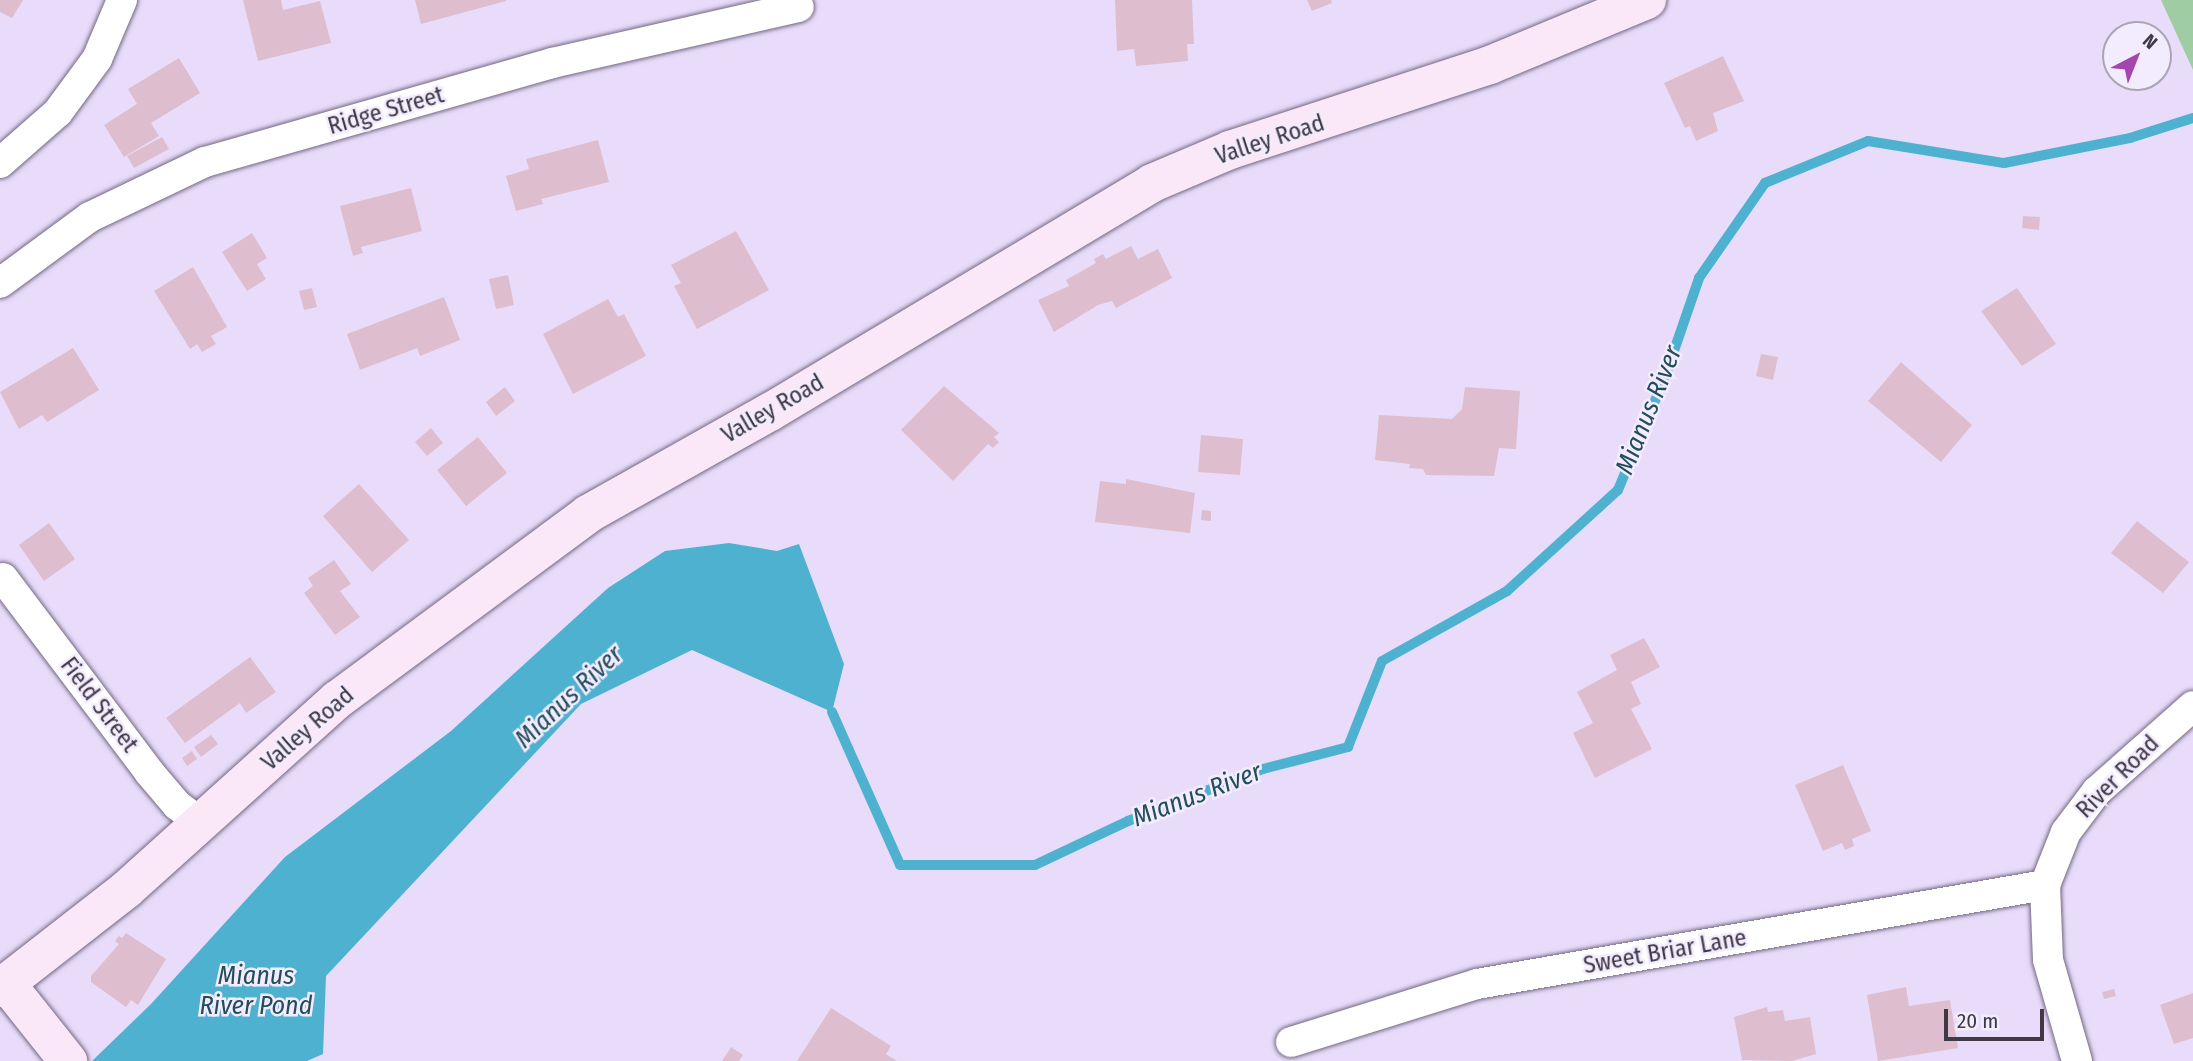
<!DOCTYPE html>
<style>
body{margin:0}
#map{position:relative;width:2193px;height:1061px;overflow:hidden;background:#e8dcfa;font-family:"Fira Sans Condensed",sans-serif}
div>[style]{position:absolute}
.green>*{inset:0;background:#9fcca2}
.water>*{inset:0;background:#4eb1d0}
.stream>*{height:10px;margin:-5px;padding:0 5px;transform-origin:5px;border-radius:5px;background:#4eb1d0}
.building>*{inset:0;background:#debece}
.roads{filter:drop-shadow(0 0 2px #736883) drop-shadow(0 0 2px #736883)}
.street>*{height:30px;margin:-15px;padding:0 15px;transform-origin:15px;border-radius:15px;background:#fff}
.secondary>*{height:38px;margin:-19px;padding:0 19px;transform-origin:19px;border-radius:19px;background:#fae8f8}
span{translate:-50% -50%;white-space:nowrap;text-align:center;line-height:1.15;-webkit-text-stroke:5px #f3ecfe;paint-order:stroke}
.street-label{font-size:24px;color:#3e3945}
.water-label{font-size:26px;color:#224d5b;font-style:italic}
.north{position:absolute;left:2102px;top:21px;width:70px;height:70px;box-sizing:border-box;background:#f3ecfe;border:2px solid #aba4b4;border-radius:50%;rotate:42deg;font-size:19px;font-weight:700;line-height:28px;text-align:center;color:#3e3945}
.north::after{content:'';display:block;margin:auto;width:24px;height:32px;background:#a546ae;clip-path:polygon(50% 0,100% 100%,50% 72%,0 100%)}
.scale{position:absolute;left:1944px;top:1009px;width:100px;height:32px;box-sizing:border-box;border:4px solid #3e3945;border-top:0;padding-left:9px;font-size:21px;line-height:24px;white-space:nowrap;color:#3e3945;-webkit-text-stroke:5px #f3ecfe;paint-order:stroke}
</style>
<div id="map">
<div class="green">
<i style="clip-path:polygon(2161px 0,2193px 0,2193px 70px)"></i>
</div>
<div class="water">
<i style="clip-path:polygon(729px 543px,777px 551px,799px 544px,844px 664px,832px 712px,692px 650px,581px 704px,326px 976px,323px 1054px,307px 1061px,92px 1061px,151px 1004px,285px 857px,451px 731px,608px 588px,665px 551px)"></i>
</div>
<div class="stream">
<i style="left:832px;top:712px;width:167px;rotate:66deg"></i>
<i style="left:900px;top:865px;width:135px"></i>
<i style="left:1035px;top:865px;width:103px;rotate:-25.3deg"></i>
<i style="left:1128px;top:821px;width:145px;rotate:-21.1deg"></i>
<i style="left:1263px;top:769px;width:88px;rotate:-14.5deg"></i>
<i style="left:1348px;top:747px;width:92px;rotate:-68.4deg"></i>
<i style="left:1382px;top:661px;width:143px;rotate:-29.2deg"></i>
<i style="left:1507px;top:591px;width:150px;rotate:-42.3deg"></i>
<i style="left:1618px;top:490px;width:126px;rotate:-67.5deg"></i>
<i style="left:1666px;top:374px;width:102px;rotate:-71deg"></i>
<i style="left:1699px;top:278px;width:116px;rotate:-55.2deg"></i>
<i style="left:1765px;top:183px;width:111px;rotate:-22.2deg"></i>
<i style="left:1868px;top:141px;width:138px;rotate:9.2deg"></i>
<i style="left:2004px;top:163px;width:128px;rotate:-11.2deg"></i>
<i style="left:2130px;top:138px;width:66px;rotate:-17.6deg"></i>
</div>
<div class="building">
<i style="clip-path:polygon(0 0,23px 0,12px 18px,0 12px)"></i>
<i style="clip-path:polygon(243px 0,281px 0,283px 10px,320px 1px,331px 43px,258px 61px)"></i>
<i style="clip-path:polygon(415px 0,506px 0,506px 1px,421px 24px)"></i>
<i style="clip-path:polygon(1115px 0,1192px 0,1194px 44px,1187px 44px,1188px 61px,1136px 66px,1134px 49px,1117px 51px)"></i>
<i style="clip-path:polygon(1307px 0,1331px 0,1332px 3px,1312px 11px)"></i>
<i style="clip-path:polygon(1723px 56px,1744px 101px,1713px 113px,1718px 131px,1696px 141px,1690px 126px,1685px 128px,1664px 83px)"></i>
<i style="clip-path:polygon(179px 58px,200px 93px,151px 123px,159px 136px,124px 157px,104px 125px,137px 104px,128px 89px)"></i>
<i style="clip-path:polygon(162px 137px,169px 149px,134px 168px,127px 156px)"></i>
<i style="clip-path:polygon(598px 140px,609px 182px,541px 199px,543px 204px,516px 211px,506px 176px,529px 169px,526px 159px)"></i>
<i style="clip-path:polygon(411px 188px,422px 231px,361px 247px,363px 253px,353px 256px,340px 206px)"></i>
<i style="clip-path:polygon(2023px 216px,2040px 217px,2039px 230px,2022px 228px)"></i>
<i style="clip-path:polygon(736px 231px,769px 290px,697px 329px,674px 286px,681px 283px,671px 265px)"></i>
<i style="clip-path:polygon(252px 233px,267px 258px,257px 264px,266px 279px,247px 291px,222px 252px)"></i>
<i style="clip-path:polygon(1131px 246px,1138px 259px,1158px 249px,1172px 278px,1116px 308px,1112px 301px,1098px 305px,1054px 332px,1038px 300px,1069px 286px,1066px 280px,1096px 263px,1094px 259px,1103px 254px,1106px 259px)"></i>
<i style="clip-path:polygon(193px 267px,227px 327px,211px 336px,216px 344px,202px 352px,197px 344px,190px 349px,154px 291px)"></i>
<i style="clip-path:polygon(508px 275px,514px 305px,496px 309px,489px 279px)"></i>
<i style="clip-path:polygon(312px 288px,317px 307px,304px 310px,299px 291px)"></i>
<i style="clip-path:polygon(2017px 288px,2056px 344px,2022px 366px,1981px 311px)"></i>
<i style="clip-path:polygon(444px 297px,460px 340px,420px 356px,417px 348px,360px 370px,347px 334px)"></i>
<i style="clip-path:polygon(608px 299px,618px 317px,624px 314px,646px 356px,573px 394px,543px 334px)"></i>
<i style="clip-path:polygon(73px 348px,99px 390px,47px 422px,42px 415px,19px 429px,0 392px)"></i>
<i style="clip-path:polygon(1761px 354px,1778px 357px,1773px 380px,1756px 376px)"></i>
<i style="clip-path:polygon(1901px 362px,1972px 425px,1941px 462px,1868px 401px)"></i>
<i style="clip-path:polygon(944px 386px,999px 433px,994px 437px,999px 442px,993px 448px,988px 444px,953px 481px,901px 430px)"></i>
<i style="clip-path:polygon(505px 387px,515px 401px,496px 416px,486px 402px)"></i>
<i style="clip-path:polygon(1465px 387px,1520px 391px,1516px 449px,1499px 448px,1494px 476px,1426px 475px,1423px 469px,1409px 468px,1410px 464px,1375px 460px,1379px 415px,1452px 419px,1462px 409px)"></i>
<i style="clip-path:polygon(431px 428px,443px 443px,427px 456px,415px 442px)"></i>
<i style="clip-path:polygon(1201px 435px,1243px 439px,1240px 475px,1198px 472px)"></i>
<i style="clip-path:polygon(478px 437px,507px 473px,466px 506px,437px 470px)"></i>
<i style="clip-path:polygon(1126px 479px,1195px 493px,1190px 533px,1095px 522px,1100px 481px,1126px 484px)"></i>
<i style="clip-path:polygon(359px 484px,409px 540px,372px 572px,323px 516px)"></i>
<i style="clip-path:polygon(1202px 510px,1211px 511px,1211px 521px,1201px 520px)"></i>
<i style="clip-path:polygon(2137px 521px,2189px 562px,2163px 593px,2111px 553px)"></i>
<i style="clip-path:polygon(49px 523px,75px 559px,44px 581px,19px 545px)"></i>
<i style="clip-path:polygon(334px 560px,351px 584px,340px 591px,360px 617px,335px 635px,304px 593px,313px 586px,308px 578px)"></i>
<i style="clip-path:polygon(1644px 638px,1660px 667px,1631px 682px,1641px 704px,1631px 709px,1652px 749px,1595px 778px,1573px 733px,1593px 723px,1577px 692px,1617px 670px,1610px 655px)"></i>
<i style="clip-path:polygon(250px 657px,276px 692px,246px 713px,240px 703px,185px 743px,166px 718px)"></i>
<i style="clip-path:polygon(211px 735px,218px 744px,201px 757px,194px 747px)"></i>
<i style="clip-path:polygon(192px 751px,197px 759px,187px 766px,182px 758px)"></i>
<i style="clip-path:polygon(1843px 765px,1871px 831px,1852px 839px,1854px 846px,1845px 850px,1842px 843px,1823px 851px,1795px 785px)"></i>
<i style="clip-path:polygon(126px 933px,166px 959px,138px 1005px,131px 1000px,126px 1007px,91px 982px,91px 976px,119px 944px,115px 941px,119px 936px,122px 938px)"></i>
<i style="clip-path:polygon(1906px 987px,1909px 1006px,1950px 1000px,1958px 1048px,1878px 1061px,1867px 995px)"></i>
<i style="clip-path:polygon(2114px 989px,2116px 996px,2104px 999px,2102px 992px)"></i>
<i style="clip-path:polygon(2193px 993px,2193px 1038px,2174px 1044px,2160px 1005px)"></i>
<i style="clip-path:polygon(1767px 1007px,1768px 1012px,1783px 1010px,1785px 1021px,1810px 1017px,1816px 1054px,1792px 1061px,1742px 1060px,1734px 1017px)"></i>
<i style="clip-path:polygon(831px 1008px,891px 1046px,886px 1054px,897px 1061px,797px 1061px)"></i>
<i style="clip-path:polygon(731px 1047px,743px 1055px,739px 1061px,722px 1061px)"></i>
</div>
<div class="roads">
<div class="street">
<i style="left:0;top:163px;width:77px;rotate:-41.3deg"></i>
<i style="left:58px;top:112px;width:66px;rotate:-53.7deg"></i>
<i style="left:97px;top:59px;width:64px;rotate:-67deg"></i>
<i style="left:0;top:283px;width:112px;rotate:-36.3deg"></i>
<i style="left:90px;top:217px;width:127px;rotate:-25.6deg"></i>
<i style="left:205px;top:162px;width:361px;rotate:-15.9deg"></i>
<i style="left:552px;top:63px;width:253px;rotate:-12.8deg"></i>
<i style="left:3px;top:578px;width:243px;rotate:53deg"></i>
<i style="left:149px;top:772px;width:43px;rotate:49.7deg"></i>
<i style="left:177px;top:805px;width:31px;rotate:37deg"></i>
<i style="left:1291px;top:1042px;width:195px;rotate:-17.3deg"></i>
<i style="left:1477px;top:984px;width:577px;rotate:-9.89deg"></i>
<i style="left:2077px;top:1061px;width:105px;rotate:-106deg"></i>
<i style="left:2048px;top:960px;width:75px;rotate:-92.3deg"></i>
<i style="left:2045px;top:885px;width:57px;rotate:-68.4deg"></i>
<i style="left:2066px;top:832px;width:51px;rotate:-52.9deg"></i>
<i style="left:2097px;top:791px;width:128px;rotate:-41.5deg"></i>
</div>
<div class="secondary">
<i style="left:6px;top:983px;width:100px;rotate:51.5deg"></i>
<i style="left:0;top:988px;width:161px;rotate:-37.9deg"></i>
<i style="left:127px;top:889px;width:283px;rotate:-42deg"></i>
<i style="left:337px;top:700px;width:312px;rotate:-36.5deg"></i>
<i style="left:588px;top:514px;width:209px;rotate:-29.3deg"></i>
<i style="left:770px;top:412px;width:445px;rotate:-30.9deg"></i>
<i style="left:1152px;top:183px;width:85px;rotate:-22.9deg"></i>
<i style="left:1230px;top:150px;width:274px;rotate:-18.1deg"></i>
<i style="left:1490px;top:65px;width:170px;rotate:-22.5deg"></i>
</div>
</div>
<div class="street-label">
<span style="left:386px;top:111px;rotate:-16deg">Ridge Street</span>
<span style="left:1270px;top:140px;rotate:-18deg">Valley Road</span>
<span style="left:773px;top:409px;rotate:-30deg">Valley Road</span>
<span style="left:99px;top:705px;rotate:53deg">Field Street</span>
<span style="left:308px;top:729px;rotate:-41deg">Valley Road</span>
<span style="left:2118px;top:777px;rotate:-45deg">River Road</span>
<span style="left:1665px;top:952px;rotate:-10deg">Sweet Briar Lane</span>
</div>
<div class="water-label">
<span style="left:1649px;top:410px;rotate:-68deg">Mianus River</span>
<span style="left:569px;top:697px;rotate:-43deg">Mianus River</span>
<span style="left:1197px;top:795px;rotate:-21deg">Mianus River</span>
<span style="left:256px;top:991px">Mianus<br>River Pond</span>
</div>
<div class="north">N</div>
<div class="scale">20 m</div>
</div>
